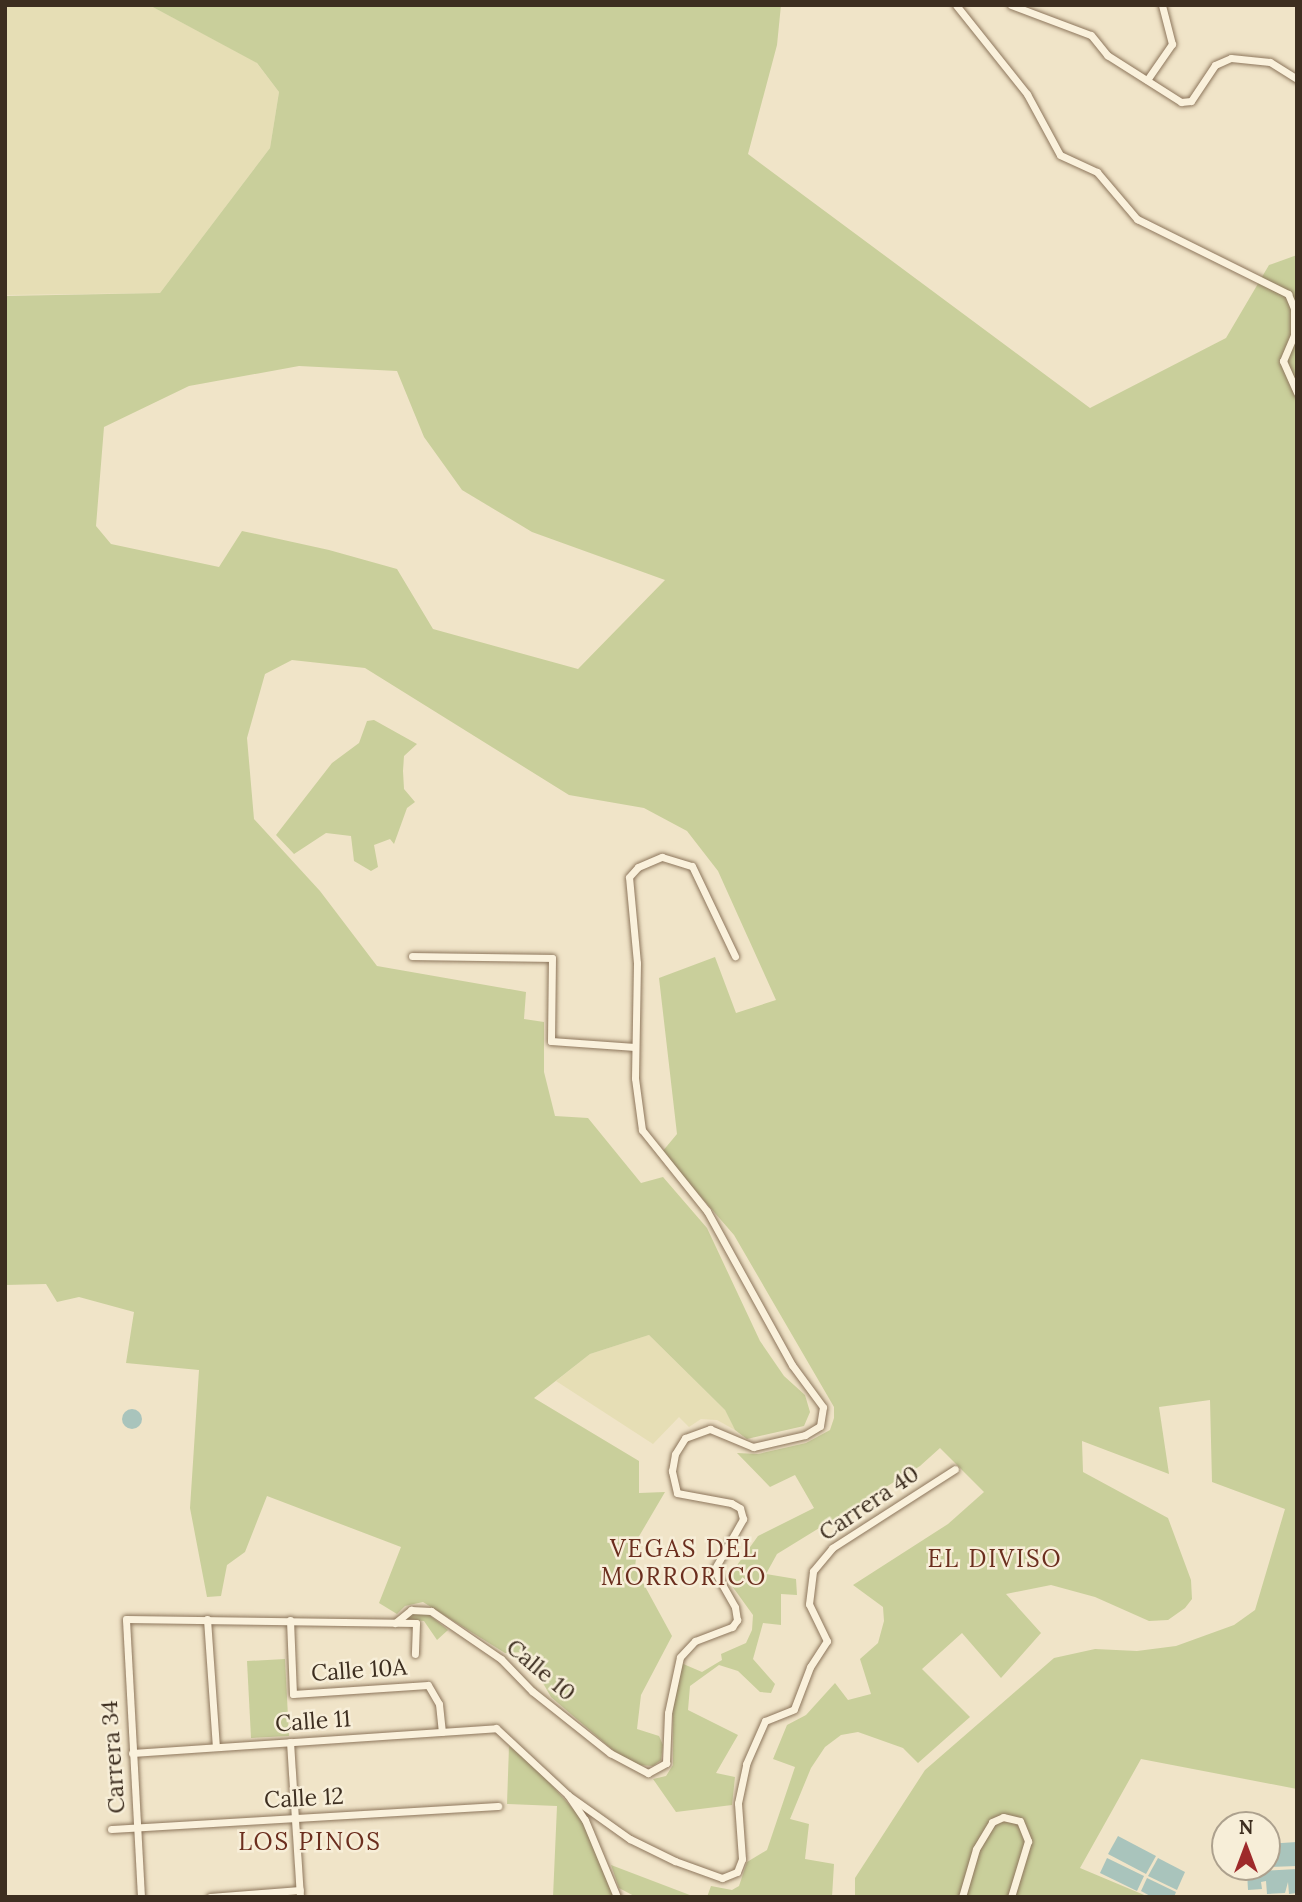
<!DOCTYPE html>
<style>
body{margin:0}
#map{position:relative;width:1302px;height:1902px;overflow:hidden;background:#f0e4c8;font-family:Lora,serif}
div>[style]{position:absolute}
.farmland>*{inset:0;background:#e6deb5}
.green>*{inset:0;background:#c9cf9b}
.water>*{inset:0;background:#a9c4bc}
.round{border-radius:50%}
.roads{filter:drop-shadow(0 0 2px #8d765c) drop-shadow(0 0 2px #8d765c)}
.street>*{height:7px;margin:-3.5px;padding:0 3.5px;transform-origin:3.5px;border-radius:3.5px;background:#faf1dc}
span{translate:-50% -50%;white-space:nowrap;text-align:center;line-height:1.15;-webkit-text-stroke:5px #f7eed8;paint-order:stroke}
.street-label{font-size:23px;color:#3d2e20}
.neighbourhood-label{font-size:24px;color:#6b2e1e;letter-spacing:2px}
.frame{position:absolute;inset:0;border:7px solid #3d2e20;pointer-events:none}
.north{position:absolute;left:1211px;top:1811px;width:70px;height:70px;box-sizing:border-box;background:#f7eed8;border:2px solid #ada18e;border-radius:50%;rotate:0deg;font-size:19px;font-weight:700;line-height:28px;text-align:center;color:#3d2e20}
.north::after{content:'';display:block;margin:auto;width:24px;height:32px;background:#9e2a2b;clip-path:polygon(50% 0,100% 100%,50% 72%,0 100%)}
</style>
<div id="map">
<div class="farmland">
<i style="clip-path:polygon(5px 5px,149px 5px,256px 62px,279px 92px,270px 148px,160px 293px,5px 295px)"></i>
<i style="clip-path:polygon(649px 1335px,725px 1410px,735px 1430px,717px 1420px,701px 1419px,689px 1427px,679px 1417px,653px 1444px,556px 1381px,590px 1354px)"></i>
</div>
<div class="green">
<i style="clip-path:polygon(evenodd,149px 5px,781px 5px,777px 45px,748px 154px,1090px 408px,1226px 338px,1269px 265px,1297px 255px,1297px 1789px,1141px 1759px,1080px 1868px,1149px 1897px,855px 1897px,855px 1878px,925px 1770px,1054px 1658px,1095px 1649px,1137px 1651px,1176px 1646px,1234px 1625px,1255px 1610px,1285px 1509px,1212px 1482px,1210px 1400px,1159px 1407px,1169px 1474px,1082px 1441px,1083px 1472px,1168px 1518px,1191px 1580px,1192px 1599px,1185px 1608px,1168px 1620px,1149px 1621px,1095px 1597px,1051px 1585px,1006px 1594px,1041px 1633px,1001px 1678px,962px 1633px,922px 1669px,970px 1717px,918px 1763px,903px 1748px,858px 1732px,841px 1735px,825px 1747px,811px 1768px,790px 1819px,809px 1824px,805px 1859px,834px 1864px,832px 1897px,707px 1897px,711px 1886px,732px 1890px,739px 1886px,747px 1862px,767px 1850px,795px 1767px,773px 1759px,787px 1725px,806px 1715px,835px 1683px,848px 1700px,871px 1694px,860px 1659px,878px 1643px,884px 1621px,883px 1607px,853px 1585px,948px 1524px,984px 1492px,940px 1448px,920px 1466px,777px 1554px,766px 1574px,796px 1579px,797px 1595px,781px 1594px,781px 1625px,763px 1623px,753px 1659px,775px 1684px,771px 1693px,760px 1692px,738px 1671px,719px 1665px,690px 1686px,688px 1710px,738px 1735px,716px 1773px,735px 1777px,732px 1805px,676px 1812px,653px 1779px,666px 1776px,673px 1765px,673px 1706px,681px 1663px,702px 1672px,722px 1660px,721px 1654px,746px 1643px,752px 1630px,753px 1615px,732px 1586px,730px 1575px,758px 1536px,814px 1508px,795px 1475px,770px 1487px,737px 1453px,758px 1454px,806px 1443px,830px 1430px,834px 1418px,834px 1407px,734px 1235px,662px 1152px,677px 1134px,659px 978px,715px 957px,736px 1013px,776px 1000px,718px 871px,687px 831px,644px 808px,569px 795px,365px 668px,292px 660px,265px 674px,247px 738px,254px 819px,320px 891px,377px 966px,526px 992px,524px 1019px,544px 1022px,544px 1072px,555px 1116px,588px 1118px,641px 1183px,663px 1177px,707px 1228px,760px 1341px,784px 1376px,805px 1395px,810px 1412px,804px 1426px,747px 1439px,735px 1430px,725px 1410px,649px 1335px,590px 1354px,534px 1398px,639px 1461px,639px 1493px,665px 1492px,638px 1538px,635px 1568px,672px 1636px,641px 1695px,637px 1729px,659px 1736px,663px 1745px,661px 1760px,653px 1766px,639px 1765px,614px 1751px,551px 1697px,525px 1652px,505px 1653px,423px 1602px,405px 1606px,397px 1614px,379px 1603px,401px 1547px,267px 1496px,245px 1552px,227px 1565px,221px 1596px,207px 1597px,190px 1508px,199px 1370px,126px 1363px,134px 1312px,79px 1297px,57px 1302px,46px 1284px,5px 1285px,5px 296px,160px 293px,270px 148px,279px 92px,257px 63px,149px 5px,299px 366px,397px 371px,424px 437px,462px 490px,532px 532px,665px 580px,578px 669px,433px 629px,397px 569px,329px 550px,242px 531px,219px 567px,111px 544px,96px 526px,104px 427px,189px 386px,299px 366px)"></i>
<i style="clip-path:polygon(374px 720px,417px 744px,404px 756px,403px 771px,404px 789px,415px 802px,407px 808px,394px 844px,390px 839px,374px 845px,378px 867px,371px 871px,354px 861px,351px 836px,326px 833px,294px 854px,276px 835px,332px 763px,359px 743px,367px 721px)"></i>
<i style="clip-path:polygon(414px 1613px,427px 1613px,448px 1630px,437px 1640px,424px 1621px,407px 1619px)"></i>
<i style="clip-path:polygon(285px 1659px,289px 1736px,251px 1738px,247px 1661px)"></i>
<i style="clip-path:polygon(509px 1746px,540px 1772px,583px 1820px,614px 1897px,553px 1897px,557px 1806px,507px 1804px)"></i>
<i style="clip-path:polygon(611px 1865px,695px 1897px,636px 1897px,619px 1888px)"></i>
</div>
<div class="water">
<i class="round" style="left:122px;top:1409px;width:20px;height:20px"></i>
<i style="clip-path:polygon(1118px 1836px,1156px 1856px,1146px 1874px,1108px 1854px)"></i>
<i style="clip-path:polygon(1297px 1842px,1297px 1866px,1246px 1868px,1267px 1867px,1267px 1844px)"></i>
<i style="clip-path:polygon(1107px 1858px,1144px 1876px,1137px 1891px,1100px 1873px)"></i>
<i style="clip-path:polygon(1158px 1858px,1185px 1872px,1177px 1890px,1148px 1876px)"></i>
<i style="clip-path:polygon(1297px 1869px,1297px 1893px,1289px 1894px,1288px 1882px,1285px 1893px,1267px 1894px,1266px 1881px,1261px 1882px,1262px 1889px,1248px 1890px,1247px 1872px)"></i>
<i style="clip-path:polygon(1147px 1878px,1176px 1892px,1174px 1897px,1152px 1897px,1141px 1891px)"></i>
</div>
<div class="roads">
<div class="street">
<i style="left:956px;top:5px;width:114px;rotate:51.4deg"></i>
<i style="left:1027px;top:94px;width:69px;rotate:61.6deg"></i>
<i style="left:1060px;top:155px;width:41px;rotate:24.7deg"></i>
<i style="left:1097px;top:172px;width:62px;rotate:49.6deg"></i>
<i style="left:1137px;top:219px;width:169px;rotate:26.4deg"></i>
<i style="left:1288px;top:294px;width:15px;rotate:67deg"></i>
<i style="left:1294px;top:308px;width:27px;rotate:90deg"></i>
<i style="left:1294px;top:335px;width:28px;rotate:113deg"></i>
<i style="left:1283px;top:361px;width:35px;rotate:66deg"></i>
<i style="left:1011px;top:5px;width:85px;rotate:20.6deg"></i>
<i style="left:1091px;top:35px;width:26px;rotate:51deg"></i>
<i style="left:1107px;top:55px;width:88px;rotate:32.4deg"></i>
<i style="left:1181px;top:102px;width:10px;rotate:-6deg"></i>
<i style="left:1191px;top:101px;width:43px;rotate:-56.3deg"></i>
<i style="left:1215px;top:65px;width:17px;rotate:-24deg"></i>
<i style="left:1231px;top:58px;width:39px;rotate:6deg"></i>
<i style="left:1270px;top:62px;width:32px;rotate:32deg"></i>
<i style="left:1147px;top:80px;width:44px;rotate:-55.2deg"></i>
<i style="left:1172px;top:44px;width:40px;rotate:-104.4deg"></i>
<i style="left:412px;top:956px;width:140px;rotate:0.8deg"></i>
<i style="left:552px;top:958px;width:83px;rotate:90.7deg"></i>
<i style="left:551px;top:1041px;width:84px;rotate:4.1deg"></i>
<i style="left:207px;top:1619px;width:128px;rotate:86deg"></i>
<i style="left:290px;top:1620px;width:74px;rotate:87.7deg"></i>
<i style="left:293px;top:1694px;width:135px;rotate:-3.8deg"></i>
<i style="left:428px;top:1685px;width:22px;rotate:60deg"></i>
<i style="left:439px;top:1704px;width:28px;rotate:84deg"></i>
<i style="left:395px;top:1623px;width:21px;rotate:-39deg"></i>
<i style="left:411px;top:1610px;width:20px;rotate:3deg"></i>
<i style="left:431px;top:1611px;width:85px;rotate:34.4deg"></i>
<i style="left:501px;top:1659px;width:45px;rotate:45.9deg"></i>
<i style="left:532px;top:1691px;width:100px;rotate:38.5deg"></i>
<i style="left:610px;top:1753px;width:43px;rotate:27.8deg"></i>
<i style="left:648px;top:1773px;width:21px;rotate:-29deg"></i>
<i style="left:666px;top:1763px;width:50px;rotate:-87.7deg"></i>
<i style="left:668px;top:1713px;width:57px;rotate:-77.9deg"></i>
<i style="left:680px;top:1657px;width:22px;rotate:-47deg"></i>
<i style="left:695px;top:1641px;width:40px;rotate:-21deg"></i>
<i style="left:732px;top:1627px;width:9px;rotate:-54deg"></i>
<i style="left:737px;top:1620px;width:13px;rotate:-99deg"></i>
<i style="left:735px;top:1607px;width:43px;rotate:-119.6deg"></i>
<i style="left:714px;top:1570px;width:59px;rotate:-60.4deg"></i>
<i style="left:743px;top:1519px;width:11px;rotate:-105deg"></i>
<i style="left:740px;top:1508px;width:10px;rotate:-151deg"></i>
<i style="left:731px;top:1503px;width:55px;rotate:-169.5deg"></i>
<i style="left:677px;top:1493px;width:23px;rotate:-103deg"></i>
<i style="left:672px;top:1471px;width:17px;rotate:-80deg"></i>
<i style="left:675px;top:1454px;width:19px;rotate:-58deg"></i>
<i style="left:685px;top:1438px;width:27px;rotate:-20deg"></i>
<i style="left:710px;top:1429px;width:47px;rotate:22.7deg"></i>
<i style="left:753px;top:1447px;width:53px;rotate:-13deg"></i>
<i style="left:805px;top:1435px;width:17px;rotate:-31deg"></i>
<i style="left:820px;top:1426px;width:19px;rotate:-81deg"></i>
<i style="left:823px;top:1407px;width:52px;rotate:-126.4deg"></i>
<i style="left:792px;top:1365px;width:176px;rotate:-118.9deg"></i>
<i style="left:707px;top:1211px;width:104px;rotate:-128.7deg"></i>
<i style="left:642px;top:1130px;width:52px;rotate:-97.7deg"></i>
<i style="left:635px;top:1078px;width:115px;rotate:-89deg"></i>
<i style="left:637px;top:963px;width:86px;rotate:-95.3deg"></i>
<i style="left:629px;top:877px;width:13px;rotate:-48deg"></i>
<i style="left:638px;top:867px;width:26px;rotate:-23deg"></i>
<i style="left:662px;top:857px;width:31px;rotate:17deg"></i>
<i style="left:692px;top:866px;width:100px;rotate:64.5deg"></i>
<i style="left:290px;top:1742px;width:155px;rotate:86.3deg"></i>
<i style="left:132px;top:1753px;width:365px;rotate:-3.9deg"></i>
<i style="left:496px;top:1728px;width:98px;rotate:42.9deg"></i>
<i style="left:568px;top:1795px;width:30px;rotate:56deg"></i>
<i style="left:585px;top:1820px;width:83px;rotate:67.4deg"></i>
<i style="left:568px;top:1795px;width:76px;rotate:35.4deg"></i>
<i style="left:630px;top:1839px;width:50px;rotate:26.1deg"></i>
<i style="left:675px;top:1861px;width:50px;rotate:19.9deg"></i>
<i style="left:722px;top:1878px;width:16px;rotate:-22deg"></i>
<i style="left:737px;top:1872px;width:14px;rotate:-69deg"></i>
<i style="left:742px;top:1859px;width:56px;rotate:-94.1deg"></i>
<i style="left:738px;top:1803px;width:40px;rotate:-78deg"></i>
<i style="left:746px;top:1764px;width:47px;rotate:-66.2deg"></i>
<i style="left:765px;top:1721px;width:31px;rotate:-22deg"></i>
<i style="left:794px;top:1709px;width:45px;rotate:-69.1deg"></i>
<i style="left:810px;top:1667px;width:31px;rotate:-57deg"></i>
<i style="left:827px;top:1641px;width:41px;rotate:-115.9deg"></i>
<i style="left:809px;top:1604px;width:33px;rotate:-83deg"></i>
<i style="left:813px;top:1571px;width:30px;rotate:-50deg"></i>
<i style="left:832px;top:1548px;width:146px;rotate:-32.7deg"></i>
<i style="left:111px;top:1829px;width:388px;rotate:-3.4deg"></i>
<i style="left:141px;top:1897px;width:278px;rotate:-93.1deg"></i>
<i style="left:126px;top:1619px;width:290px;rotate:0.8deg"></i>
<i style="left:416px;top:1623px;width:31px;rotate:92deg"></i>
<i style="left:210px;top:1897px;width:90px;rotate:-4.4deg"></i>
<i style="left:962px;top:1897px;width:50px;rotate:-73.7deg"></i>
<i style="left:976px;top:1849px;width:31px;rotate:-59deg"></i>
<i style="left:992px;top:1822px;width:12px;rotate:-24deg"></i>
<i style="left:1003px;top:1817px;width:17px;rotate:13deg"></i>
<i style="left:1020px;top:1821px;width:22px;rotate:68deg"></i>
<i style="left:1028px;top:1841px;width:59px;rotate:106.9deg"></i>
</div>
</div>
<div class="street-label">
<span style="left:869px;top:1503px;rotate:-34deg">Carrera 40</span>
<span style="left:359px;top:1670px;rotate:-4deg">Calle 10A</span>
<span style="left:541px;top:1670px;rotate:40deg">Calle 10</span>
<span style="left:313px;top:1721px;rotate:-4deg">Calle 11</span>
<span style="left:113px;top:1757px;rotate:-94deg">Carrera 34</span>
<span style="left:304px;top:1798px;rotate:-3deg">Calle 12</span>
</div>
<div class="neighbourhood-label">
<span style="left:684px;top:1563px">VEGAS DEL<br>MORRORICO</span>
<span style="left:995px;top:1559px">EL DIVISO</span>
<span style="left:310px;top:1842px">LOS PINOS</span>
</div>
<div class="frame"></div>
<div class="north">N</div>
</div>
